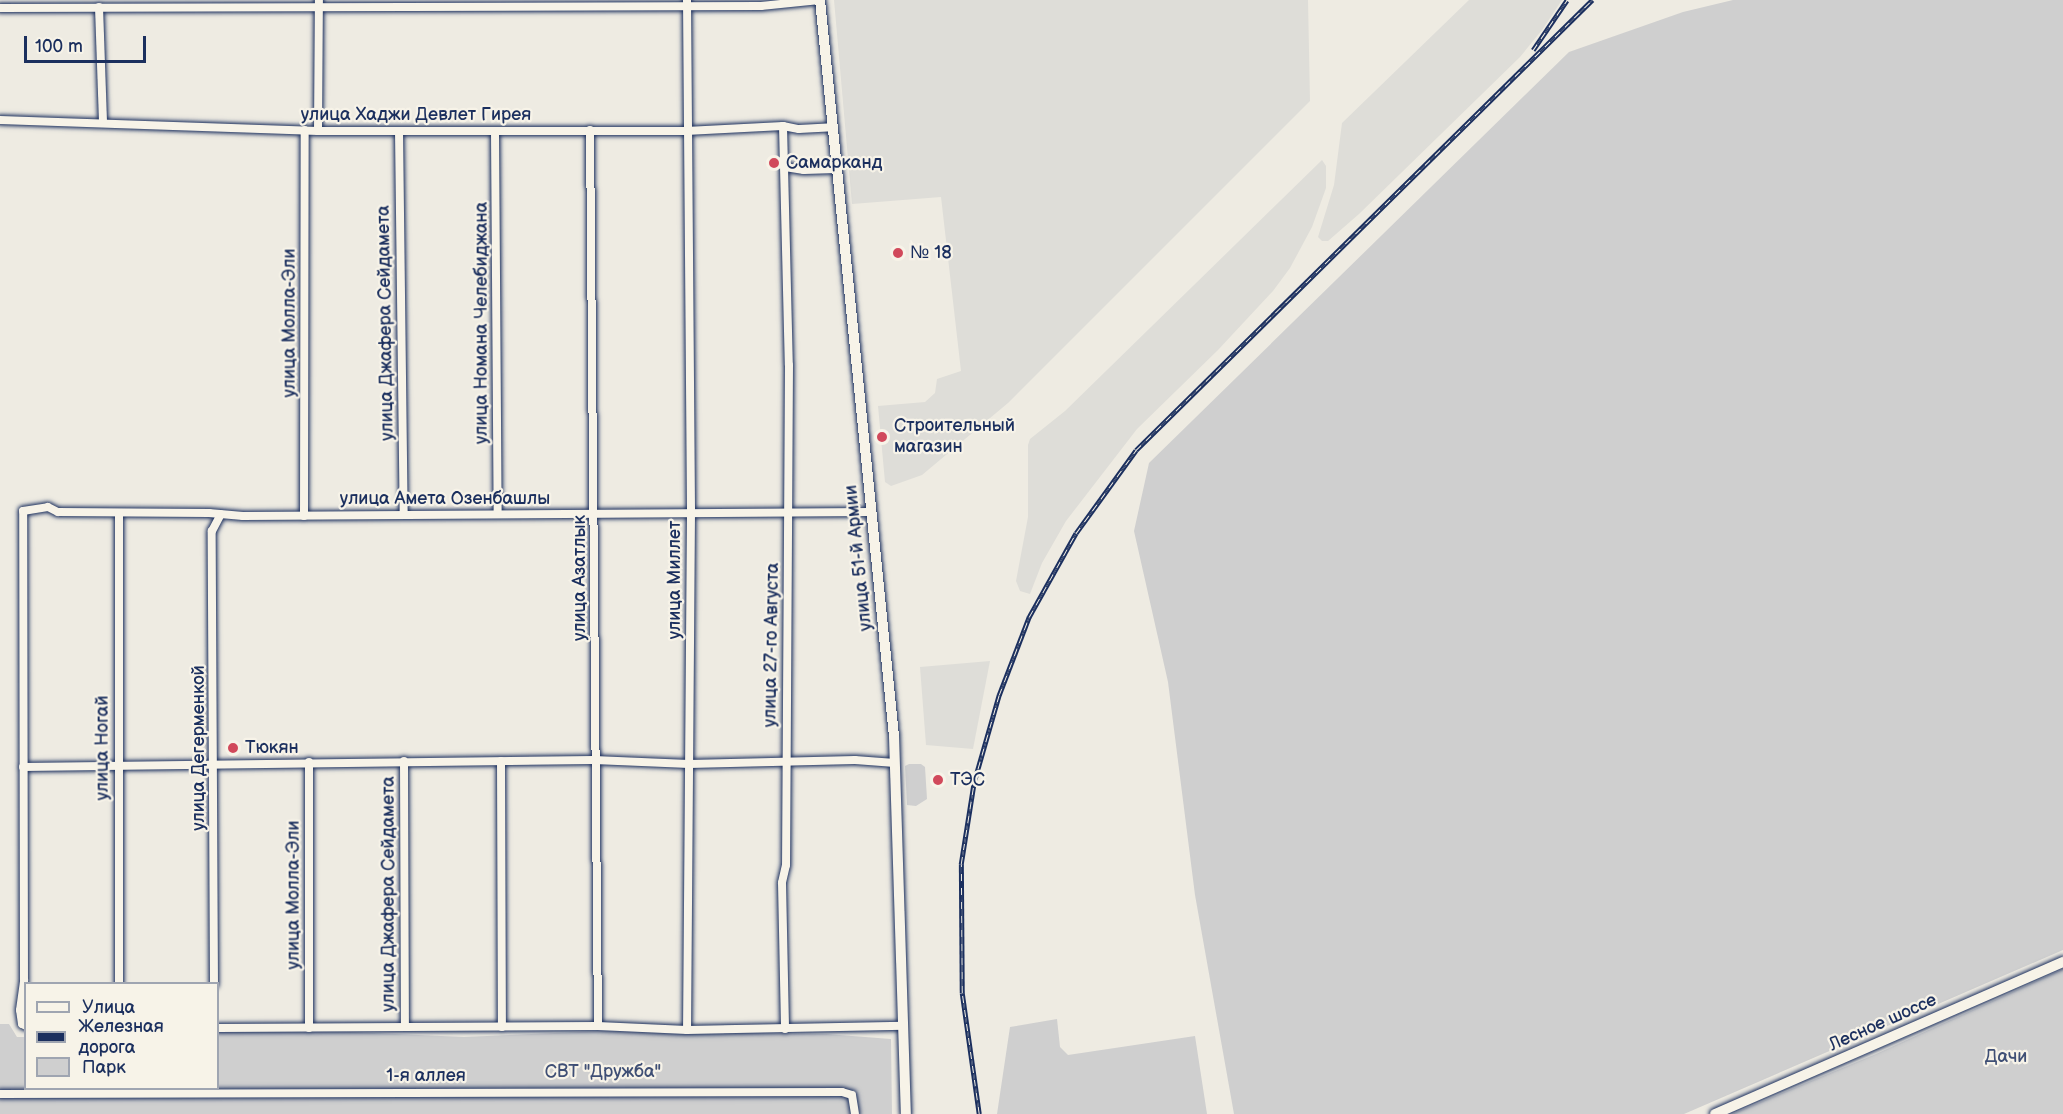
<!DOCTYPE html>
<meta charset="utf-8">
<style>
body{margin:0}
#map{position:relative;width:2063px;height:1114px;overflow:hidden;background:#eeebe2;font-family:"Balsamiq Sans",sans-serif}
div>[style]{position:absolute}
.built>*{inset:0;background:#deddd8}
.green>*{inset:0;background:#cfcfcf}
.roads{filter:drop-shadow(0 0 2px #1b2f5e) drop-shadow(0 0 2px #1b2f5e)}
.minor>*{height:8px;margin:-4px;padding:0 4px;transform-origin:4px;border-radius:4px;background:#f7f3e8}
.secondary>*{height:10px;margin:-5px;padding:0 5px;transform-origin:5px;border-radius:5px;background:#f7f3e8}
.rail>*{height:4.5px;margin-top:-2.25px;transform-origin:0;background:repeating-linear-gradient(90deg,#f7f3e8 0 7px,#1b2f5e 0 14px);box-sizing:border-box;border-block:2px solid #1b2f5e}
.dots>*{width:16px;height:16px;translate:-50% -50%;box-sizing:border-box;border:3px solid #f7f3e8;border-radius:50%}
span{translate:-50% -50%;white-space:nowrap;text-align:center;line-height:1.15;-webkit-text-stroke:4.5px #f7f3e8;paint-order:stroke}
.street-label{font-size:18px;color:#1b2f5e}
.poi-label{font-size:18px;color:#1b2f5e}
.left{translate:0 -50%;text-align:left}
.park-label{font-size:18px;color:#3f4f75}
.legend{position:absolute;left:24px;top:982px;width:195px;height:108px;box-sizing:border-box;background:#f7f3e8;border:2px solid #9fa5b1;margin:0;padding:8px 10px;list-style:none;font-size:18px;color:#1b2f5e}
.legend li{display:flex;align-items:center;gap:12px;height:30px}
.legend b{width:30px;border:2px solid #9fa5b1}
.scale{position:absolute;left:24px;top:36px;width:122px;height:27px;box-sizing:border-box;border:3px solid #1b2f5e;border-top:0;padding-left:8px;font-size:18px;line-height:21px;white-space:nowrap;color:#1b2f5e;-webkit-text-stroke:4px #f7f3e8;paint-order:stroke}
</style>
<div id="map">
<div class="built">
<i style="clip-path:polygon(834px 0,1308px 0,1310px 101px,1008px 403px,922px 475px,891px 486px,885px 482px,878px 406px,925px 402px,935px 393px,937px 379px,961px 371px,941px 197px,852px 204px)"></i>
<i style="clip-path:polygon(1469px 0,1562px 0,1542px 30px,1520px 57px,1359px 214px,1328px 241px,1322px 241px,1318px 237px,1334px 185px,1342px 123px)"></i>
<i style="clip-path:polygon(1322px 160px,1326px 166px,1326px 188px,1312px 227px,1290px 268px,1273px 291px,1218px 350px,1137px 429px,1066px 521px,1042px 563px,1030px 594px,1020px 591px,1016px 581px,1028px 517px,1028px 445px,1030px 439px,1065px 411px)"></i>
<i style="clip-path:polygon(990px 661px,973px 749px,926px 745px,920px 667px)"></i>
</div>
<div class="green">
<i style="clip-path:polygon(1733px 0,2063px 0,2063px 950px,1684px 1114px,1234px 1114px,1195px 895px,1168px 682px,1134px 531px,1149px 463px,1569px 52px,1683px 12px)"></i>
<i style="clip-path:polygon(909px 764px,921px 764px,925px 767px,927px 799px,916px 806px,907px 805px,905px 766px)"></i>
<i style="clip-path:polygon(2063px 969px,2063px 1114px,1732px 1114px,1876px 1054px)"></i>
<i style="clip-path:polygon(1057px 1019px,1060px 1047px,1068px 1055px,1195px 1036px,1207px 1114px,997px 1114px,1010px 1027px)"></i>
<i style="clip-path:polygon(0 1024px,9px 1024px,17px 1037px,25px 1037px,26px 1088px,218px 1088px,218px 1032px,327px 1031px,464px 1037px,602px 1031px,826px 1034px,891px 1039px,892px 1114px,0 1114px)"></i>
</div>
<div class="roads">
<div class="minor">
<i style="left:687px;top:0;width:513px;rotate:89.55deg"></i>
<i style="left:691px;top:513px;width:517px;rotate:90.44deg"></i>
<i style="left:99px;top:7px;width:115px;rotate:88deg"></i>
<i style="left:0;top:8px;width:761px;rotate:-0.15deg"></i>
<i style="left:761px;top:6px;width:59px;rotate:-5.8deg"></i>
<i style="left:0;top:120px;width:318px;rotate:2deg"></i>
<i style="left:318px;top:131px;width:368px"></i>
<i style="left:686px;top:131px;width:97px;rotate:-3deg"></i>
<i style="left:783px;top:126px;width:16px;rotate:11deg"></i>
<i style="left:799px;top:129px;width:33px;rotate:-3deg"></i>
<i style="left:783px;top:126px;width:239px;rotate:88.6deg"></i>
<i style="left:789px;top:365px;width:500px;rotate:90.34deg"></i>
<i style="left:786px;top:865px;width:18px;rotate:103deg"></i>
<i style="left:782px;top:883px;width:146px;rotate:88.8deg"></i>
<i style="left:590px;top:130px;width:896px;rotate:89.49deg"></i>
<i style="left:318px;top:131px;width:131px;rotate:-89.6deg"></i>
<i style="left:399px;top:131px;width:384px;rotate:89.3deg"></i>
<i style="left:495px;top:132px;width:382px;rotate:89.6deg"></i>
<i style="left:785px;top:167px;width:19px;rotate:9deg"></i>
<i style="left:804px;top:170px;width:32px;rotate:-2deg"></i>
<i style="left:304px;top:516px;width:386px;rotate:-89.9deg"></i>
<i style="left:404px;top:761px;width:266px;rotate:89.8deg"></i>
<i style="left:501px;top:761px;width:266px;rotate:89.8deg"></i>
<i style="left:309px;top:762px;width:266px;rotate:90deg"></i>
<i style="left:23px;top:767px;width:571px;rotate:-0.7deg"></i>
<i style="left:594px;top:760px;width:95px;rotate:2.4deg"></i>
<i style="left:689px;top:764px;width:166px;rotate:-1.4deg"></i>
<i style="left:855px;top:760px;width:40px;rotate:4.3deg"></i>
<i style="left:119px;top:984px;width:471px;rotate:-90deg"></i>
<i style="left:214px;top:984px;width:453px;rotate:-90.3deg"></i>
<i style="left:212px;top:531px;width:19px;rotate:-62deg"></i>
<i style="left:26px;top:1026px;width:4px;rotate:-153deg"></i>
<i style="left:22px;top:1024px;width:14px;rotate:-98deg"></i>
<i style="left:20px;top:1010px;width:30px;rotate:-82deg"></i>
<i style="left:24px;top:980px;width:469px;rotate:-90.1deg"></i>
<i style="left:23px;top:511px;width:25px;rotate:-9deg"></i>
<i style="left:48px;top:507px;width:11px;rotate:27deg"></i>
<i style="left:58px;top:512px;width:151px;rotate:0.4deg"></i>
<i style="left:209px;top:513px;width:34px;rotate:5deg"></i>
<i style="left:243px;top:516px;width:627px;rotate:-0.37deg"></i>
<i style="left:218px;top:1028px;width:380px;rotate:-0.3deg"></i>
<i style="left:598px;top:1026px;width:89px;rotate:2.6deg"></i>
<i style="left:687px;top:1030px;width:217px;rotate:-1.1deg"></i>
<i style="left:0;top:1094px;width:842px;rotate:-0.14deg"></i>
<i style="left:842px;top:1092px;width:10px;rotate:17deg"></i>
<i style="left:852px;top:1095px;width:19px;rotate:81deg"></i>
</div>
<div class="secondary">
<i style="left:820px;top:0;width:740px;rotate:84.26deg"></i>
<i style="left:894px;top:736px;width:378px;rotate:88.2deg"></i>
<i style="left:1715px;top:1114px;width:380px;rotate:-23.6deg"></i>
</div>
</div>
<div class="rail">
<i style="left:1533px;top:50px;width:60px;rotate:-55.8deg"></i>
<i style="left:979px;top:1114px;width:122px;rotate:-98deg"></i>
<i style="left:962px;top:993px;width:129px;rotate:-90.4deg"></i>
<i style="left:961px;top:864px;width:83px;rotate:-81deg"></i>
<i style="left:974px;top:782px;width:91px;rotate:-74deg"></i>
<i style="left:999px;top:695px;width:84px;rotate:-69deg"></i>
<i style="left:1029px;top:617px;width:96px;rotate:-60.8deg"></i>
<i style="left:1076px;top:533px;width:102px;rotate:-54.1deg"></i>
<i style="left:1136px;top:450px;width:641px;rotate:-44.62deg"></i>
</div>
<div class="dots">
<i style="left:774px;top:163px;background:#d1495b"></i>
<i style="left:898px;top:253px;background:#d1495b"></i>
<i style="left:882px;top:437px;background:#d1495b"></i>
<i style="left:233px;top:748px;background:#d1495b"></i>
<i style="left:938px;top:780px;background:#d1495b"></i>
</div>
<div class="street-label">
<span style="left:416px;top:115px">улица Хаджи Девлет Гирея</span>
<span style="left:290px;top:323px;rotate:-90deg">улица Молла-Эли</span>
<span style="left:386px;top:323px;rotate:-91deg">улица Джафера Сейдамета</span>
<span style="left:482px;top:323px;rotate:-90deg">улица Номана Челебиджана</span>
<span style="left:445px;top:499px">улица Амета Озенбашлы</span>
<span style="left:859px;top:558px;rotate:-96deg">улица 51-й Армии</span>
<span style="left:580px;top:578px;rotate:-90deg">улица Азатлык</span>
<span style="left:675px;top:580px;rotate:-90deg">улица Миллет</span>
<span style="left:772px;top:645px;rotate:-89deg">улица 27-го Августа</span>
<span style="left:103px;top:748px;rotate:-90deg">улица Ногай</span>
<span style="left:199px;top:748px;rotate:-90deg">улица Дегерменкой</span>
<span style="left:389px;top:894px;rotate:-90deg">улица Джафера Сейдамета</span>
<span style="left:294px;top:895px;rotate:-90deg">улица Молла-Эли</span>
<span style="left:1883px;top:1023px;rotate:-24deg">Лесное шоссе</span>
<span style="left:426px;top:1076px">1-я аллея</span>
</div>
<div class="poi-label">
<span class="left" style="left:786px;top:163px">Самарканд</span>
<span class="left" style="left:910px;top:253px">№ 18</span>
<span class="left" style="left:894px;top:437px">Строительный<br>магазин</span>
<span class="left" style="left:245px;top:748px">Тюкян</span>
<span class="left" style="left:950px;top:780px">ТЭС</span>
</div>
<div class="park-label">
<span style="left:2006px;top:1057px">Дачи</span>
<span style="left:603px;top:1072px">СВТ "Дружба"</span>
</div>
<ul class="legend">
<li><b style="height:8px;background:#f7f3e8"></b>Улица</li>
<li><b style="height:8px;background:#1b2f5e"></b>Железная дорога</li>
<li><b style="height:16px;background:#cfcfcf"></b>Парк</li>
</ul>
<div class="scale">100 m</div>
</div>
